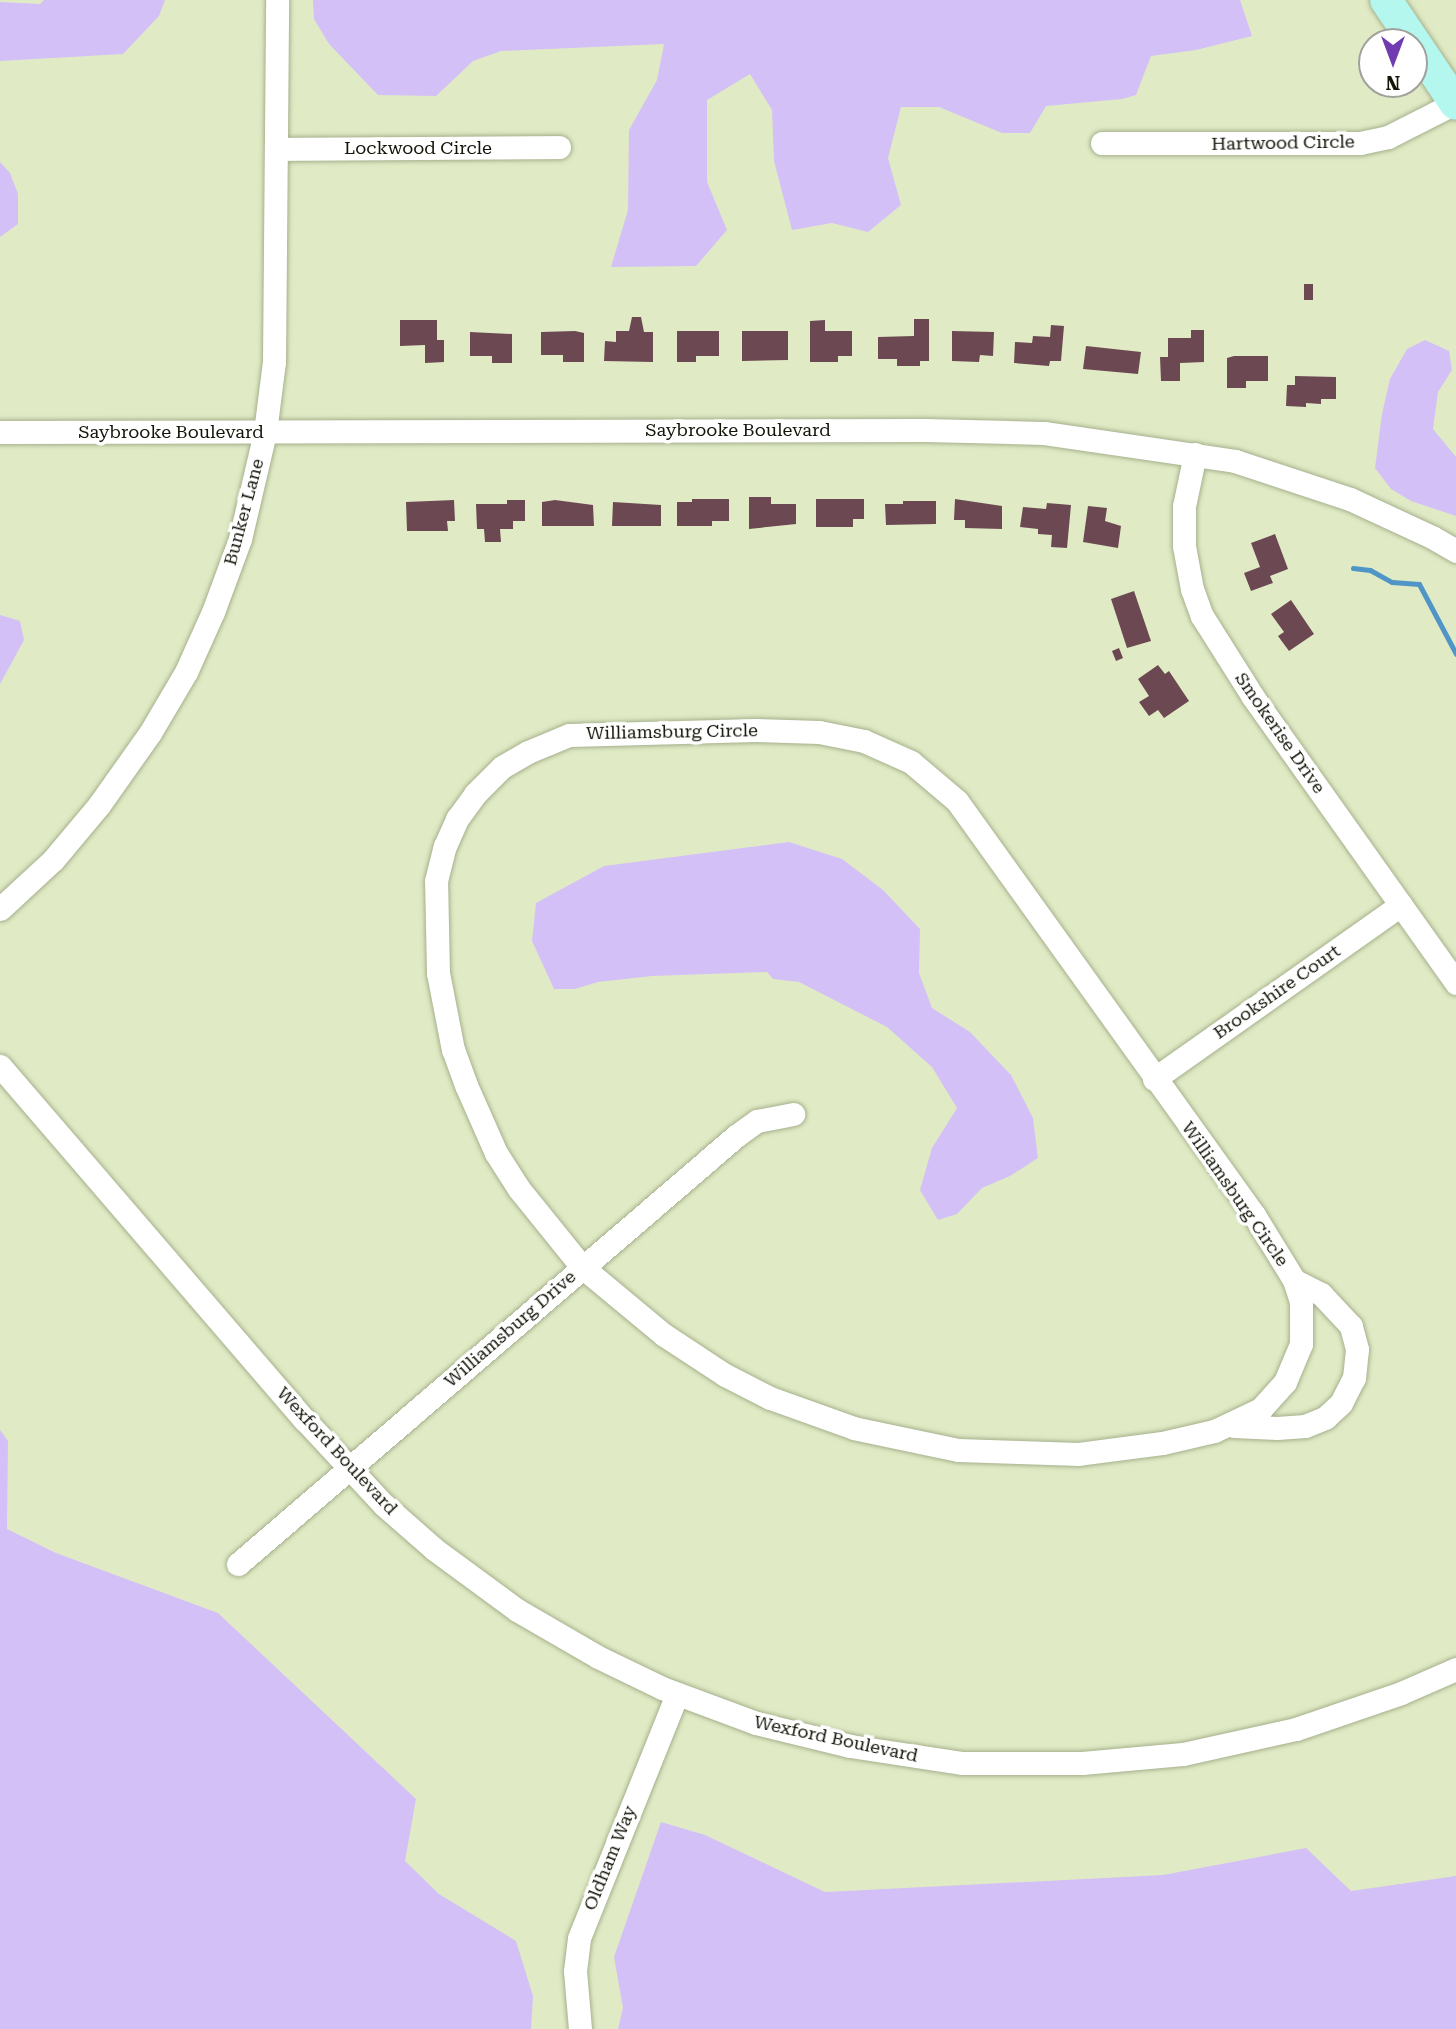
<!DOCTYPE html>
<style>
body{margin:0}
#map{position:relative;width:1456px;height:2029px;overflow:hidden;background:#e0ebc5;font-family:"Roboto Serif",serif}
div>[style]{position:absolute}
.green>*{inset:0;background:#d3c0f7}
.stream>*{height:5px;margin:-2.5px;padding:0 2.5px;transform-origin:2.5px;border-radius:2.5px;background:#4f96c6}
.building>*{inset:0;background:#6c4852}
.roads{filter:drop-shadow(0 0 2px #a6b08d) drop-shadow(0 0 2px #a6b08d)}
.street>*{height:23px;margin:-11.5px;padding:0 11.5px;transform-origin:11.5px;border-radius:11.5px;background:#fff}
.secondary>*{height:32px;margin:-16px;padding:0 16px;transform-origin:16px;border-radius:16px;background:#b4f7ef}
span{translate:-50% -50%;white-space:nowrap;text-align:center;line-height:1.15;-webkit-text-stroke:7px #fff;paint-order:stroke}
.street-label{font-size:18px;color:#121508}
.north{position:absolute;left:1358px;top:28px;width:70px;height:70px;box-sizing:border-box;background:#fff;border:2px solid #a0a19c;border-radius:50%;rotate:180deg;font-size:19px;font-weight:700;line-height:28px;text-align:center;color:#121508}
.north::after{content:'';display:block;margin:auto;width:24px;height:32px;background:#703bb1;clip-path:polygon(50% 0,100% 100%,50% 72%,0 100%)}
</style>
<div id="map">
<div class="green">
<i style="clip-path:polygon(44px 0,165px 0,159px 16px,123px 54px,0 61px,0 2px,40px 4px)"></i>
<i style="clip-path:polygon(313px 0,1240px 0,1252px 36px,1196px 50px,1151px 56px,1136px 95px,1122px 99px,1046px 106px,1030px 133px,1002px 133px,939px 107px,901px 107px,888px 158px,901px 205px,868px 232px,832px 223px,792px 230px,774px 161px,772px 110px,750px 74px,707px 100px,707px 182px,727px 230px,696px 266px,611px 267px,628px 210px,629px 130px,657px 80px,664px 44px,501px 51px,473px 61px,436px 96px,378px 95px,329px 44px,314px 19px)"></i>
<i style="clip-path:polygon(0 162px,10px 173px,18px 194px,18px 224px,0 237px)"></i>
<i style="clip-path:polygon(1425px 340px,1449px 351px,1452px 370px,1438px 392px,1433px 429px,1456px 457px,1456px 516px,1411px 501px,1391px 489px,1375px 468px,1382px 414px,1390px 379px,1407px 349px)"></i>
<i style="clip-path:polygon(0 615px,20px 621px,24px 640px,0 684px)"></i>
<i style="clip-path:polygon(789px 842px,842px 859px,883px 890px,920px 929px,919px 973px,932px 1008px,970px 1032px,1011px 1075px,1033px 1118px,1038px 1158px,1010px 1176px,982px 1188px,957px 1214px,938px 1220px,920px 1190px,932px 1148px,957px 1108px,932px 1067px,887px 1027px,799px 982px,773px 979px,767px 972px,652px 976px,598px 982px,575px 989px,554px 989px,532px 941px,536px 903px,604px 866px)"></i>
<i style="clip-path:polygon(0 1430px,8px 1441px,7px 1529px,56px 1553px,218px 1613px,416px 1799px,405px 1861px,439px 1894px,516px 1941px,533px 1996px,531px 2029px,0 2029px)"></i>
<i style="clip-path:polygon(661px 1822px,705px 1835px,825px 1892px,1163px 1875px,1306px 1848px,1351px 1891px,1456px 1876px,1456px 2029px,618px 2029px,623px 2008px,614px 1957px)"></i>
</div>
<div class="stream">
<i style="left:1353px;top:568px;width:17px;rotate:7deg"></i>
<i style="left:1370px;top:570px;width:25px;rotate:29deg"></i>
<i style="left:1392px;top:582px;width:27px;rotate:4deg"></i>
<i style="left:1419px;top:584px;width:79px;rotate:62.1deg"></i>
</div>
<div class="building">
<i style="clip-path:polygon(1304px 284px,1313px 284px,1313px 300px,1304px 300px)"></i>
<i style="clip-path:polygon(632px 317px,641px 317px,644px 332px,653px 332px,653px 362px,604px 361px,605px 341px,616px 342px,616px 331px,629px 331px)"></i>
<i style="clip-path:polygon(914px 319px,929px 319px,929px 361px,920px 361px,920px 366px,897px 366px,897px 359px,878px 359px,878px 337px,914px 336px)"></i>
<i style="clip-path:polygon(400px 320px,437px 320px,437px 340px,444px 340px,444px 362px,425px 363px,425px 345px,400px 346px)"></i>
<i style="clip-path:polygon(825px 320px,825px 331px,852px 331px,852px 356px,838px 356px,838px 362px,810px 362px,810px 321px)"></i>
<i style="clip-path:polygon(1051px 325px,1064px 326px,1061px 361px,1050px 361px,1049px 366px,1014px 363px,1015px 342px,1032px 343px,1033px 336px,1050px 337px)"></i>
<i style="clip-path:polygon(1191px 330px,1204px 330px,1204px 362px,1180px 363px,1180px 381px,1161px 381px,1160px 357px,1168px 357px,1168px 338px,1191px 338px)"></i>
<i style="clip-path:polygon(575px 331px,584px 333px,584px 362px,563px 362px,563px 355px,541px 355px,541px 332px)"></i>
<i style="clip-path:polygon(677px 331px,719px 331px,719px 356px,696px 356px,696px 362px,677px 362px)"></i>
<i style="clip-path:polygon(742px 331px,788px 331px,788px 360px,742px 361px)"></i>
<i style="clip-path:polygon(952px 331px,994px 332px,993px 356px,980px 355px,979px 362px,952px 361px)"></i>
<i style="clip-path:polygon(470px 332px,512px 334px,512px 363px,492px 363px,492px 356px,470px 356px)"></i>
<i style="clip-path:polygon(1086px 346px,1141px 352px,1138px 374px,1083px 369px)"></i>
<i style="clip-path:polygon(1234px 356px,1268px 356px,1268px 381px,1246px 381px,1246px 388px,1227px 388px,1227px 358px)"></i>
<i style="clip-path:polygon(1295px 376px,1336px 377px,1336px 399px,1321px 399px,1321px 404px,1306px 403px,1306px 407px,1286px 406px,1287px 385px,1295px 385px)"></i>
<i style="clip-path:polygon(749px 497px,771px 497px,771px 504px,796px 504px,796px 524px,749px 529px)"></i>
<i style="clip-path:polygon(692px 499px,729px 499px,729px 521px,712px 521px,712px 526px,677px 526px,677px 502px,692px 502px)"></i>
<i style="clip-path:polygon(816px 499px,864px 499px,864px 519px,853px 519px,853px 527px,816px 527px)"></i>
<i style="clip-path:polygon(955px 499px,1002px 506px,1002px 529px,965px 528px,965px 520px,954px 520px)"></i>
<i style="clip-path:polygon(454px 500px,455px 521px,447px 521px,448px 531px,407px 531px,406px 502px)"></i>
<i style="clip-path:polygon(507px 500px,525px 500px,525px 521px,513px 521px,513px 529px,500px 529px,501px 542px,485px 542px,484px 529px,477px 529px,476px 504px,507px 504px)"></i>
<i style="clip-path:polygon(555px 500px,593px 505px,594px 526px,542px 526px,542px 502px)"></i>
<i style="clip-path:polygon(903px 501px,936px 501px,936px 524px,886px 525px,885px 504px,903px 504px)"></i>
<i style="clip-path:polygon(613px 502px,661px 505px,661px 526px,612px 526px)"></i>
<i style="clip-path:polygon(1047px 503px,1071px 505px,1067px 548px,1051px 547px,1052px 535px,1038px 534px,1038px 529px,1020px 527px,1023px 507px,1046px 509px)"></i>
<i style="clip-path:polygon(1088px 506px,1107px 508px,1105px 521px,1121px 526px,1118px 548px,1083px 542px)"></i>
<i style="clip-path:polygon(1275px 534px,1288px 569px,1270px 576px,1273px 583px,1251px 591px,1244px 573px,1260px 567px,1251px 543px)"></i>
<i style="clip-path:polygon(1134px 591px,1151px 641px,1127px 648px,1111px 599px)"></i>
<i style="clip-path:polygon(1291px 600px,1314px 634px,1289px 651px,1278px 636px,1284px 632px,1271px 614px)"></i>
<i style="clip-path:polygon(1119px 648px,1123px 658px,1116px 661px,1112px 651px)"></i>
<i style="clip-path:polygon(1158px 665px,1165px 674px,1169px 671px,1189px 701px,1164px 718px,1158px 710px,1149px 716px,1139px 702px,1149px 696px,1138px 679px)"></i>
</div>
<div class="roads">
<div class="street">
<i style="left:1102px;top:143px;width:258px"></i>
<i style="left:1360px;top:143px;width:29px;rotate:-12deg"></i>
<i style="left:1388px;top:137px;width:75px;rotate:-26.9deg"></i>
<i style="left:277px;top:149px;width:282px;rotate:-0.4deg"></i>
<i style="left:0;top:432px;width:925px;rotate:-0.12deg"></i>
<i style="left:925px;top:430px;width:119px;rotate:1.4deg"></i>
<i style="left:1044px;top:433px;width:193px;rotate:8.3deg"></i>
<i style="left:1235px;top:461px;width:121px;rotate:18.3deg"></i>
<i style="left:1350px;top:499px;width:90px;rotate:24.9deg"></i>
<i style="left:1432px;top:537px;width:28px;rotate:30deg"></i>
<i style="left:1195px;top:454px;width:53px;rotate:101.9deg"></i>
<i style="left:1184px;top:506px;width:40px;rotate:90deg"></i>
<i style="left:1184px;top:546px;width:44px;rotate:79.5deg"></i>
<i style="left:1192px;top:589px;width:29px;rotate:70deg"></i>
<i style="left:1202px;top:616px;width:96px;rotate:57.8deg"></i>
<i style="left:1253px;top:697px;width:351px;rotate:54.6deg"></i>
<i style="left:756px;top:730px;width:63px;rotate:1.8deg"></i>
<i style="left:819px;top:732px;width:46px;rotate:11.3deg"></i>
<i style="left:864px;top:741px;width:51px;rotate:24.1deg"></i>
<i style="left:911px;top:762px;width:60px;rotate:40.3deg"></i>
<i style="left:957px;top:801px;width:510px;rotate:54.34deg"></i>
<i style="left:1254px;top:1215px;width:76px;rotate:58.4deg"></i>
<i style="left:1294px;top:1280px;width:23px;rotate:72deg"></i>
<i style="left:1301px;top:1302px;width:42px;rotate:90deg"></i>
<i style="left:1301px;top:1344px;width:41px;rotate:112.8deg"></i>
<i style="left:1285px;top:1382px;width:36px;rotate:132deg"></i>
<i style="left:1261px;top:1409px;width:52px;rotate:154.9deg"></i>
<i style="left:1214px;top:1431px;width:53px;rotate:167deg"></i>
<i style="left:1162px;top:1443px;width:84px;rotate:172.5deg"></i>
<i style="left:1079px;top:1454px;width:121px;rotate:-178.1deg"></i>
<i style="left:958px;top:1450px;width:106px;rotate:-168.1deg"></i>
<i style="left:854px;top:1428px;width:89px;rotate:-160.3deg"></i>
<i style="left:770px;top:1398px;width:51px;rotate:-152.9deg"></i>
<i style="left:725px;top:1375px;width:73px;rotate:-146.7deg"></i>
<i style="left:664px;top:1335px;width:107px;rotate:-140.3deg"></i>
<i style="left:582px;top:1267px;width:100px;rotate:-128.9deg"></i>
<i style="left:519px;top:1189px;width:43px;rotate:-122.6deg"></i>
<i style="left:496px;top:1153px;width:74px;rotate:-113.8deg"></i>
<i style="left:466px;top:1085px;width:37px;rotate:-110deg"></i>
<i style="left:453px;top:1050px;width:78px;rotate:-101deg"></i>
<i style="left:438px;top:973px;width:92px;rotate:-91.2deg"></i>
<i style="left:436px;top:881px;width:36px;rotate:-76deg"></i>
<i style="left:445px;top:846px;width:30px;rotate:-66deg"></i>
<i style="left:457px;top:819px;width:31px;rotate:-54deg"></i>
<i style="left:475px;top:794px;width:38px;rotate:-45deg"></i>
<i style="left:502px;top:767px;width:30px;rotate:-30deg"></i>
<i style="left:528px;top:752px;width:44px;rotate:-22.5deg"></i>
<i style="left:569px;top:735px;width:187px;rotate:-1.5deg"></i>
<i style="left:0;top:909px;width:72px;rotate:-42.8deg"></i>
<i style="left:53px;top:860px;width:72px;rotate:-50.1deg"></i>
<i style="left:99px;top:805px;width:88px;rotate:-54.7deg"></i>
<i style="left:150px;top:733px;width:71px;rotate:-59.5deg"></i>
<i style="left:186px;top:672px;width:66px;rotate:-65.8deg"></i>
<i style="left:213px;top:612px;width:78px;rotate:-69.7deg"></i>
<i style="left:240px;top:539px;width:110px;rotate:-76.8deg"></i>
<i style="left:265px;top:432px;width:71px;rotate:-82.7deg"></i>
<i style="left:274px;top:362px;width:362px;rotate:-89.5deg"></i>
<i style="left:0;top:1066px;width:466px;rotate:49.3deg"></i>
<i style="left:304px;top:1419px;width:117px;rotate:47.1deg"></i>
<i style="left:384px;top:1505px;width:67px;rotate:41.3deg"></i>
<i style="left:434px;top:1549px;width:103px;rotate:36.3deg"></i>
<i style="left:517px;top:1610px;width:94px;rotate:30.1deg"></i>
<i style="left:598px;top:1657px;width:71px;rotate:25.8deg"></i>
<i style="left:662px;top:1688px;width:100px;rotate:20.4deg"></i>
<i style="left:756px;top:1723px;width:97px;rotate:13.7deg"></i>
<i style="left:850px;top:1746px;width:114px;rotate:8.6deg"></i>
<i style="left:963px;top:1763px;width:119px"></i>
<i style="left:1082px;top:1763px;width:101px;rotate:-5.1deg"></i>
<i style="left:1183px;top:1754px;width:116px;rotate:-12.5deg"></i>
<i style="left:1296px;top:1729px;width:111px;rotate:-18.9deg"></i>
<i style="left:1401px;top:1693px;width:60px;rotate:-23.6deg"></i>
<i style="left:1154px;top:1079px;width:302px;rotate:-35.2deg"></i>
<i style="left:1234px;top:1426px;width:43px;rotate:2.7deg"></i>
<i style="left:1277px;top:1428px;width:28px;rotate:-4deg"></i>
<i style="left:1305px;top:1426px;width:22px;rotate:-22deg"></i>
<i style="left:1325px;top:1418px;width:22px;rotate:-43deg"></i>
<i style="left:1341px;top:1403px;width:28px;rotate:-63deg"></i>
<i style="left:1354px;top:1378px;width:29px;rotate:-84deg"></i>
<i style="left:1357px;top:1349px;width:24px;rotate:-105deg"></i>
<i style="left:1351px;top:1326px;width:44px;rotate:-133.2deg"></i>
<i style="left:1321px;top:1294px;width:30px;rotate:-153deg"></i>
<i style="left:238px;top:1564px;width:657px;rotate:-40.68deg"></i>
<i style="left:736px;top:1136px;width:26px;rotate:-36deg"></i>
<i style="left:757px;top:1121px;width:37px;rotate:-11deg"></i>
<i style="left:580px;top:2029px;width:58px;rotate:-94.9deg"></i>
<i style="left:575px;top:1971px;width:33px;rotate:-83deg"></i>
<i style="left:579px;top:1938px;width:263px;rotate:-68.1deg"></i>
</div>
<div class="secondary">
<i style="left:1386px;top:0;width:125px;rotate:56.1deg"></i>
</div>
</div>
<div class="street-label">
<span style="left:1283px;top:143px;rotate:-1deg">Hartwood Circle</span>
<span style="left:418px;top:148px">Lockwood Circle</span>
<span style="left:738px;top:430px">Saybrooke Boulevard</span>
<span style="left:171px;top:432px">Saybrooke Boulevard</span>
<span style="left:244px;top:512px;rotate:-75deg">Bunker Lane</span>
<span style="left:672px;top:732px;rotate:-1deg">Williamsburg Circle</span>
<span style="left:1280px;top:733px;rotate:55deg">Smokerise Drive</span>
<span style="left:1277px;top:992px;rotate:-35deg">Brookshire Court</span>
<span style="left:1235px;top:1194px;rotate:55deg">Williamsburg Circle</span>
<span style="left:510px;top:1329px;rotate:-41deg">Williamsburg Drive</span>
<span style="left:337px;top:1451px;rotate:47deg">Wexford Boulevard</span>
<span style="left:836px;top:1739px;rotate:12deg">Wexford Boulevard</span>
<span style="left:610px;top:1858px;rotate:-68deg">Oldham Way</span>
</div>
<div class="north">N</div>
</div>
